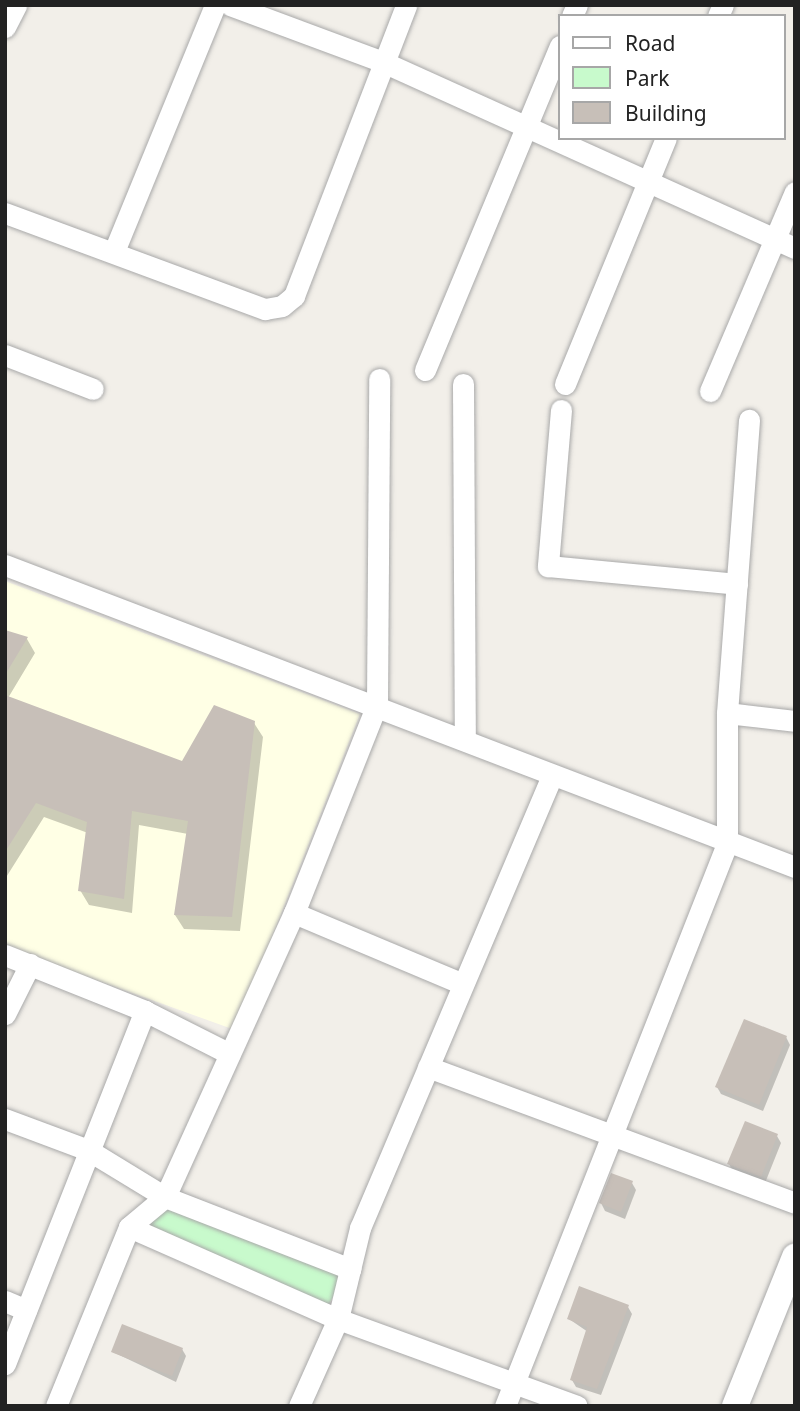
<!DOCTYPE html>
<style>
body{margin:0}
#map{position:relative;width:800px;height:1411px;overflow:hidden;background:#f2efe9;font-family:"Noto Sans",sans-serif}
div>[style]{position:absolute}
.education>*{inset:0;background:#ffffe5}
.park>*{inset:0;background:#c8facc}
.shadow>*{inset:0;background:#0003}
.building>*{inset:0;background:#c7bfb8}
.roads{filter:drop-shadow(0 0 2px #a9a9a9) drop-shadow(0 0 2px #a9a9a9)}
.minor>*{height:21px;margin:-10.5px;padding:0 10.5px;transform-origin:10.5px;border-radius:10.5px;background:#fff}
.tertiary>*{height:26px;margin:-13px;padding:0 13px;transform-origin:13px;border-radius:13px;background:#fff}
span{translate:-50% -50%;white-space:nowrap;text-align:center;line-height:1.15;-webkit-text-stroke:5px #fff;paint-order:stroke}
.frame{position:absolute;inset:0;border:7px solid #222;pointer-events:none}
.legend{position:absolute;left:558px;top:14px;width:228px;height:126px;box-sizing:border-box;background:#fff;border:2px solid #a7a7a7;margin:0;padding:9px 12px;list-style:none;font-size:21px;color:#222}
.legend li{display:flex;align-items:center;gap:14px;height:35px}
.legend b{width:35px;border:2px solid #a7a7a7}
</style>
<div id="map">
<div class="education">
<i style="clip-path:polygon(5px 581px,360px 714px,235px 1030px,5px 947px)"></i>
</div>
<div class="park">
<i style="clip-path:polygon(165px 1197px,351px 1269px,323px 1313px,142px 1233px)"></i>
</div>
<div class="shadow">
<i style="clip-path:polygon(5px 632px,27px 639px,35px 653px,8px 698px,183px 764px,254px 723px,263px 737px,240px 931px,184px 929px,175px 915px,188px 834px,139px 825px,132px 913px,89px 905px,80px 890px,88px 833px,44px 817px,5px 879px)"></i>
<i style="clip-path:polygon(786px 1037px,790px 1045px,763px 1111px,721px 1094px,717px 1087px)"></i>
<i style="clip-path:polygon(777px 1136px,781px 1143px,765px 1183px,733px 1171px,729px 1164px)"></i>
<i style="clip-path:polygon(632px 1183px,636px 1190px,625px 1219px,605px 1211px,601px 1203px)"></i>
<i style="clip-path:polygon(628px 1307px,632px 1314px,601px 1395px,576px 1387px,572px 1380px,588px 1332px,569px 1319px)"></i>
<i style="clip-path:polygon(182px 1349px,186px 1356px,176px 1382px,113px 1352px)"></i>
</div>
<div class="building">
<i style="clip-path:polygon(5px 630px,28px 637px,5px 675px)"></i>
<i style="clip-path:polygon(5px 695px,182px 761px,214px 705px,255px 721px,232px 917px,174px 915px,188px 821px,132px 811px,124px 899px,78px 891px,87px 822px,36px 803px,5px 852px)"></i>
<i style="clip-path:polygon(744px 1019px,787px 1036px,759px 1105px,715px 1087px)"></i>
<i style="clip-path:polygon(745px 1121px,778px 1134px,761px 1177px,727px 1164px)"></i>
<i style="clip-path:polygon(611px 1173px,633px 1181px,621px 1212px,599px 1203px)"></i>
<i style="clip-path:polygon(579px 1286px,629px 1305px,597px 1389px,570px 1380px,587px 1327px,567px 1319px)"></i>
<i style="clip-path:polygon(122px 1324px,183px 1348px,172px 1376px,111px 1352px)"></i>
</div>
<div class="roads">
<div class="minor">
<i style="left:230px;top:5px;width:163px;rotate:20.4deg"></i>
<i style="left:383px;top:62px;width:452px;rotate:24.3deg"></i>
<i style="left:572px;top:16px;width:12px;rotate:-66deg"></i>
<i style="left:718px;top:16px;width:12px;rotate:-66deg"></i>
<i style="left:5px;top:27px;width:25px;rotate:-63deg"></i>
<i style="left:5px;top:213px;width:277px;rotate:20.3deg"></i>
<i style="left:265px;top:309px;width:17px;rotate:-10deg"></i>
<i style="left:282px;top:306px;width:16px;rotate:-40deg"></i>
<i style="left:294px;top:296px;width:312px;rotate:-68.9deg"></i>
<i style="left:115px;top:249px;width:264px;rotate:-67.7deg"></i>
<i style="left:5px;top:355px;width:94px;rotate:21.1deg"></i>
<i style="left:425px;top:370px;width:351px;rotate:-67.4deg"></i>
<i style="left:463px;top:384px;width:352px;rotate:89.7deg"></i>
<i style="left:565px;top:384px;width:266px;rotate:-67.7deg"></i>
<i style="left:710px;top:391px;width:216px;rotate:-66.9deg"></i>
<i style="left:561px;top:410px;width:157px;rotate:94.8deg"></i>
<i style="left:548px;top:566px;width:190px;rotate:5.4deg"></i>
<i style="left:5px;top:565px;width:846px;rotate:20.92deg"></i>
<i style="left:727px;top:713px;width:68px;rotate:6.7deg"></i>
<i style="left:294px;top:913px;width:183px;rotate:22.8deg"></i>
<i style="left:5px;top:955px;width:151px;rotate:21.8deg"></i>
<i style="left:145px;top:1011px;width:95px;rotate:26.8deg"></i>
<i style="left:5px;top:1014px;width:56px;rotate:-63.4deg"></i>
<i style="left:428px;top:1067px;width:391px;rotate:20.3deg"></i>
<i style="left:5px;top:1119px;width:89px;rotate:20.5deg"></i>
<i style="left:88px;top:1150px;width:90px;rotate:31.4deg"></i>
<i style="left:165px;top:1197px;width:199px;rotate:21.2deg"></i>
<i style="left:129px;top:1227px;width:228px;rotate:23.8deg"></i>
<i style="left:338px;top:1319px;width:254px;rotate:20deg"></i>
<i style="left:5px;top:1301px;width:23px;rotate:23deg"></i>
<i style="left:5px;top:1364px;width:380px;rotate:-68.4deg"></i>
<i style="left:56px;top:1406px;width:193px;rotate:-67.8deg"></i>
<i style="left:129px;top:1227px;width:47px;rotate:-39.8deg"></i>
<i style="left:165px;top:1197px;width:312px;rotate:-65.6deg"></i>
<i style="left:294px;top:913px;width:225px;rotate:-68.3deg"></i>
<i style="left:377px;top:704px;width:325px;rotate:-89.6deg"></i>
<i style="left:299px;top:1406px;width:95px;rotate:-65.9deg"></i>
<i style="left:338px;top:1319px;width:94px;rotate:-76.4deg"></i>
<i style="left:360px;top:1228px;width:492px;rotate:-67deg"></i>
<i style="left:505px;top:1406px;width:604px;rotate:-68.45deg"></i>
<i style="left:727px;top:844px;width:131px;rotate:-90deg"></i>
<i style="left:727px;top:713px;width:294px;rotate:-85.7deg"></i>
</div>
<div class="tertiary">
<i style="left:735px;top:1406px;width:161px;rotate:-68.1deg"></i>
</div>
</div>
<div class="frame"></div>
<ul class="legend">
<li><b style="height:9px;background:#fff"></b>Road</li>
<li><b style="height:19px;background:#c8facc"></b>Park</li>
<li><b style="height:19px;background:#c7bfb8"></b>Building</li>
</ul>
</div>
